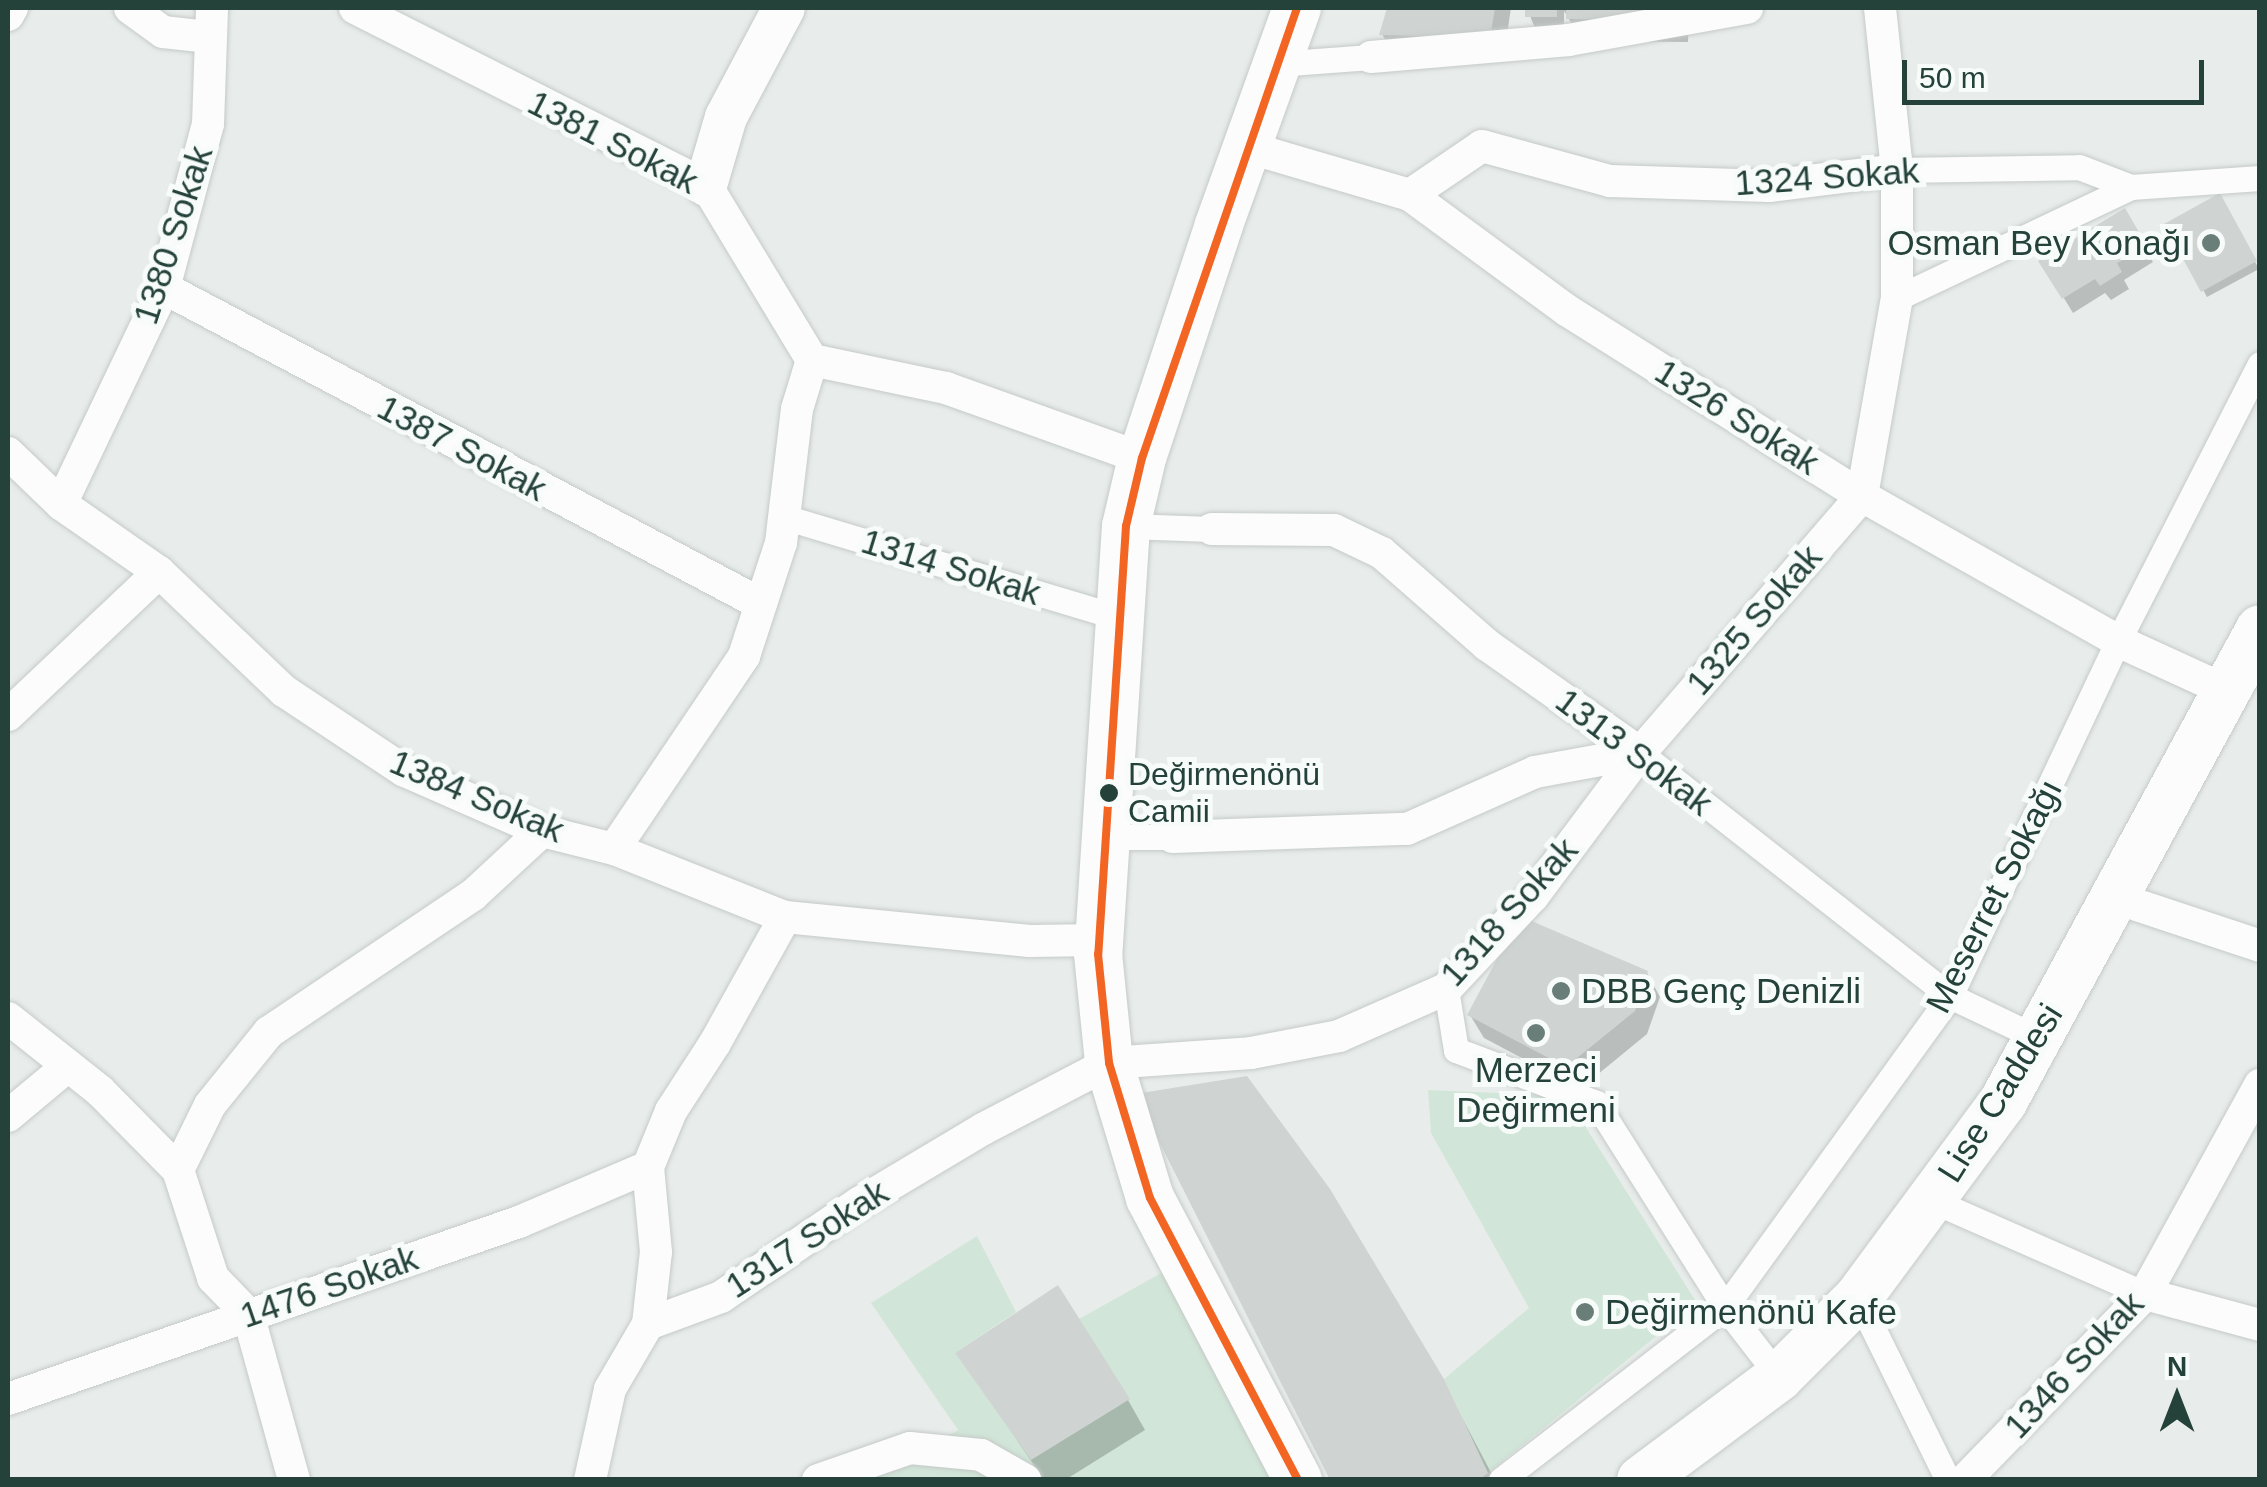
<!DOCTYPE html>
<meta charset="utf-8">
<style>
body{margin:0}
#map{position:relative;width:2267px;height:1487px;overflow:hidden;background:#e8edeb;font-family:Arial,sans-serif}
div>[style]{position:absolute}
.green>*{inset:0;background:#d1e6d8}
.shadow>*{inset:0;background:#0003}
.building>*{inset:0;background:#cfd4d2}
.roads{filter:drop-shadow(0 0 2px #c5cac8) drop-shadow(0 0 2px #c5cac8)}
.pedestrian>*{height:25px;margin:-12.5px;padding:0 12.5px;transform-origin:12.5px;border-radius:12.5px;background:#fcfcfc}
.minor>*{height:32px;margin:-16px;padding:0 16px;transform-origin:16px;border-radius:16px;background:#fcfcfc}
.tertiary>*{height:42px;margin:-21px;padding:0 21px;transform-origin:21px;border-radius:21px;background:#fcfcfc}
.secondary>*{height:48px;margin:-24px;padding:0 24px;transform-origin:24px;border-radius:24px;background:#fcfcfc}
.bus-1>*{height:8px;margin:-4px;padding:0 4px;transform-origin:4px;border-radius:4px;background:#f26522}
.dots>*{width:28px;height:28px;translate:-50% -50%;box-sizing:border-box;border:5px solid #f7fbf9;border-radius:50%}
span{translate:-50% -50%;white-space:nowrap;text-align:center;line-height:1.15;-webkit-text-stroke:10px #f7fbf9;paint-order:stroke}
.bus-label{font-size:32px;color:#24423a}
.left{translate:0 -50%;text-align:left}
.street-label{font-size:35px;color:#24423a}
.poi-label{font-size:35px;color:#24423a}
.right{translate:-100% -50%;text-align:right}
.frame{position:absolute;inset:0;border:10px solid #24423a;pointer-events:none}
.north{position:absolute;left:2127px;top:1347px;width:100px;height:100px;-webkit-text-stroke:8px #f7fbf9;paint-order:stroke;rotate:0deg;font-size:28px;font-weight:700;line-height:40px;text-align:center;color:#24423a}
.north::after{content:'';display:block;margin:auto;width:35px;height:45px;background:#24423a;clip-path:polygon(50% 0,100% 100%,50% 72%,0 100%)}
.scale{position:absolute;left:1902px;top:60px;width:302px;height:45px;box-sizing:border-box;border:5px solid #24423a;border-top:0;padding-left:12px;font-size:30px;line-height:35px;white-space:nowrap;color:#24423a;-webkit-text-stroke:8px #f7fbf9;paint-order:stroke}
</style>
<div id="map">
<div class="green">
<i style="clip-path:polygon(1428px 1090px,1566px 1096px,1697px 1303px,1488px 1473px,1444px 1379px,1529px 1308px,1431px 1133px)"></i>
<i style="clip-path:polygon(977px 1236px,1016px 1312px,955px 1353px,1031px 1459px,1079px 1319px,1181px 1262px,1299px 1479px,873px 1479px,958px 1430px,871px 1303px)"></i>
</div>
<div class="shadow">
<i style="clip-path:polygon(1390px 8px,1511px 8px,1503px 61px,1395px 57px,1382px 34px)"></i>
<i style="clip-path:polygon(1527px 8px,1689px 8px,1688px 42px,1582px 41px,1564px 11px,1564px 31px,1536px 31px)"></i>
<i style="clip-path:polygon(2219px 197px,2259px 269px,2207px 297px,2168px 225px)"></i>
<i style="clip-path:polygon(2124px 212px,2153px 262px,2124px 280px,2129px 289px,2111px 300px,2105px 293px,2073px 313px,2042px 262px)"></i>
<i style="clip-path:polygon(1647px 973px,1660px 997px,1647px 1034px,1580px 1089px,1484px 1038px,1470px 1015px)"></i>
<i style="clip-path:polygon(958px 1353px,1128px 1400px,1145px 1430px,1065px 1480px,1044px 1480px)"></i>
<i style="clip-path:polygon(1442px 1380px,1495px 1480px,1333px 1480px)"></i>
</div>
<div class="building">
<i style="clip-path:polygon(1387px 8px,1495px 8px,1490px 38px,1379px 35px)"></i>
<i style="clip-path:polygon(1525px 8px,1557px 8px,1557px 17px,1525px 17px)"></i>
<i style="clip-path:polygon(1566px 8px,1676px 8px,1676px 20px,1566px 19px)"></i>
<i style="clip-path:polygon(2220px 193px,2257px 261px,2201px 292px,2164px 224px)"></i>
<i style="clip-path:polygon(2125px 208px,2147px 246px,2117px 263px,2122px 272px,2100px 286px,2095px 279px,2062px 299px,2038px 261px)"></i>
<i style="clip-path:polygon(1520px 916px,1648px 971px,1635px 1011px,1566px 1067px,1467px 1015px)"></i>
<i style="clip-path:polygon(1247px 1076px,1330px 1189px,1444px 1379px,1488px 1473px,1479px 1480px,1330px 1480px,1135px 1094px)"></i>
<i style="clip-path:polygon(1058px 1285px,1130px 1399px,1031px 1460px,955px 1353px)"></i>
</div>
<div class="roads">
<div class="pedestrian">
<i style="left:1276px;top:64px;width:95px;rotate:-4.2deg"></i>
<i style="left:1897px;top:170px;width:182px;rotate:-0.9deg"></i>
<i style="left:2079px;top:167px;width:56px;rotate:21deg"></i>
<i style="left:2131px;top:187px;width:129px;rotate:-4deg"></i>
<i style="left:1897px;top:298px;width:259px;rotate:-25.4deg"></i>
<i style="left:784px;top:517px;width:349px;rotate:16.7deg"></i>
<i style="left:1126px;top:526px;width:86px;rotate:2deg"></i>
<i style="left:1640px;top:753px;width:394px;rotate:38.1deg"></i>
<i style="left:1950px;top:996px;width:98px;rotate:25.5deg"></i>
<i style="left:1105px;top:837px;width:68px"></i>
<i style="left:1446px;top:989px;width:62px;rotate:80.7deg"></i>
<i style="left:1456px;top:1050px;width:150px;rotate:20.7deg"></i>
<i style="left:1596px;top:1103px;width:241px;rotate:57.7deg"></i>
<i style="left:1725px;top:1307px;width:88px;rotate:52.4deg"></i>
<i style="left:1931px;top:1200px;width:234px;rotate:23.7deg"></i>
<i style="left:1858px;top:1298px;width:203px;rotate:63.7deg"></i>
<i style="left:1501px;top:1480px;width:283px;rotate:-37.7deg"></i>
<i style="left:1725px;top:1307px;width:384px;rotate:-54.1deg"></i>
<i style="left:1950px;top:996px;width:393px;rotate:-64.7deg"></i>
<i style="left:2118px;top:641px;width:311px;rotate:-62.9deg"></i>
</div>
<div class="minor">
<i style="left:130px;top:8px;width:41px;rotate:36deg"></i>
<i style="left:163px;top:32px;width:45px;rotate:6.3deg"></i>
<i style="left:355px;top:8px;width:393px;rotate:26.8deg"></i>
<i style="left:706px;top:185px;width:205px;rotate:58.8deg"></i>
<i style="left:812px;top:360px;width:137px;rotate:11.8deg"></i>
<i style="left:946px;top:388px;width:208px;rotate:19.7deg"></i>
<i style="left:8px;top:15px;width:8px;rotate:-60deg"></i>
<i style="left:1371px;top:57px;width:199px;rotate:-4.9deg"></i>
<i style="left:1569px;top:40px;width:181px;rotate:-10.2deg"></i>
<i style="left:1250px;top:148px;width:167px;rotate:16.4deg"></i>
<i style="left:1410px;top:195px;width:196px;rotate:36.3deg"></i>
<i style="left:1568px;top:311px;width:347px;rotate:32.2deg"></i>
<i style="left:1862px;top:496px;width:294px;rotate:29.5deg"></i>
<i style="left:2118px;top:641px;width:120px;rotate:24.6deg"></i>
<i style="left:1410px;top:195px;width:87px;rotate:-34.2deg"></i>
<i style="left:1482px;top:146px;width:133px;rotate:15.3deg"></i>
<i style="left:1610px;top:181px;width:159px;rotate:1.8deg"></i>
<i style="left:1769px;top:186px;width:129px;rotate:-7.1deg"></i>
<i style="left:164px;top:288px;width:675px;rotate:27.89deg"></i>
<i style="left:8px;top:453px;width:74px;rotate:43.9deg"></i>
<i style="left:61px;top:504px;width:119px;rotate:34.8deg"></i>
<i style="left:159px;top:572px;width:173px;rotate:43.6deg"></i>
<i style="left:284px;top:691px;width:143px;rotate:33.6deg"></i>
<i style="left:403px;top:770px;width:152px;rotate:23.7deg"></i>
<i style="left:542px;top:831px;width:74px;rotate:14deg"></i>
<i style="left:614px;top:849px;width:184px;rotate:21.7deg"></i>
<i style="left:785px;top:917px;width:246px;rotate:5.6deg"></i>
<i style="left:1030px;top:941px;width:70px;rotate:-0.8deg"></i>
<i style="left:61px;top:504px;width:239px;rotate:-64.5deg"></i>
<i style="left:164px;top:288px;width:170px;rotate:-75deg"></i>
<i style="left:208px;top:124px;width:116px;rotate:-88deg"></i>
<i style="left:1212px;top:529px;width:122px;rotate:0.5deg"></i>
<i style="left:1334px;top:530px;width:53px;rotate:25.6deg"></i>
<i style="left:1382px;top:553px;width:140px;rotate:41.2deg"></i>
<i style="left:1487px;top:645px;width:187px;rotate:35.2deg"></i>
<i style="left:8px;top:715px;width:208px;rotate:-43.4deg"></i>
<i style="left:1173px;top:837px;width:234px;rotate:-2deg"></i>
<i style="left:1407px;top:829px;width:140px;rotate:-24deg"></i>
<i style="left:1535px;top:772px;width:107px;rotate:-10.3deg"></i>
<i style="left:614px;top:849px;width:233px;rotate:-56deg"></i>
<i style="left:744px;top:656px;width:119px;rotate:-71.9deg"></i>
<i style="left:781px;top:543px;width:135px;rotate:-83.2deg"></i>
<i style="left:797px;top:409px;width:51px;rotate:-73deg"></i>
<i style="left:2116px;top:898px;width:152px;rotate:18.4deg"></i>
<i style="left:8px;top:1018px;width:117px;rotate:38.4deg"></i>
<i style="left:100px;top:1091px;width:111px;rotate:45.4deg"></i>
<i style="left:178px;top:1170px;width:114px;rotate:72deg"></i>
<i style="left:213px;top:1278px;width:50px;rotate:45.8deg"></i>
<i style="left:248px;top:1314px;width:172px;rotate:74.5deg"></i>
<i style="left:8px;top:1116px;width:78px;rotate:-39.8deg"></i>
<i style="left:178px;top:1170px;width:72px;rotate:-63.8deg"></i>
<i style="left:210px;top:1105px;width:94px;rotate:-51.1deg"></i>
<i style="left:269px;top:1032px;width:246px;rotate:-33.9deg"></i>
<i style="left:473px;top:895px;width:94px;rotate:-42.8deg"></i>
<i style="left:2145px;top:1294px;width:119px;rotate:15.1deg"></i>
<i style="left:648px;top:1324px;width:72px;rotate:-83.7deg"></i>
<i style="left:656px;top:1252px;width:85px;rotate:-95.4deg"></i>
<i style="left:648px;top:1167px;width:61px;rotate:-67.7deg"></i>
<i style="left:671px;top:1111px;width:81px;rotate:-57.1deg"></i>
<i style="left:715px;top:1043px;width:144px;rotate:-60.9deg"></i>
<i style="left:8px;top:1399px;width:541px;rotate:-19.11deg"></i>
<i style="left:519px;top:1222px;width:140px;rotate:-23.1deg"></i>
<i style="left:590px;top:1480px;width:93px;rotate:-77.6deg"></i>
<i style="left:610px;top:1389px;width:75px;rotate:-59.7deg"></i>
<i style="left:648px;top:1324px;width:78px;rotate:-20.3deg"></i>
<i style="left:721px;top:1297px;width:167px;rotate:-34.3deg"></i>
<i style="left:859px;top:1203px;width:144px;rotate:-30.8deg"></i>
<i style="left:983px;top:1129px;width:142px;rotate:-27.6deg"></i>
<i style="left:1109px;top:1063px;width:142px;rotate:-4deg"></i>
<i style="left:1251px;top:1053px;width:90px;rotate:-10.9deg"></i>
<i style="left:1339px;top:1036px;width:117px;rotate:-23.7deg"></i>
<i style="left:1446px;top:989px;width:127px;rotate:-46.9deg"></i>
<i style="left:1533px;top:896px;width:179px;rotate:-53.2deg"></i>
<i style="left:1640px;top:753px;width:340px;rotate:-49.2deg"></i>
<i style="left:1862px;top:496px;width:201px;rotate:-80deg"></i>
<i style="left:1897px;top:298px;width:128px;rotate:-90deg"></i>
<i style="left:1897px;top:170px;width:163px;rotate:-96deg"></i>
<i style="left:818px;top:1480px;width:97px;rotate:-19.2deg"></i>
<i style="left:910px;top:1448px;width:71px;rotate:5.6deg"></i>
<i style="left:981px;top:1455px;width:51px;rotate:29.6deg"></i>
<i style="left:1965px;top:1480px;width:259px;rotate:-45.9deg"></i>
<i style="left:2145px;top:1294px;width:239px;rotate:-61.2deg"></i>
</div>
<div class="tertiary">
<i style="left:706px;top:185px;width:71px;rotate:-73.6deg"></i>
<i style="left:726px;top:117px;width:123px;rotate:-62deg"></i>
</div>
<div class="secondary">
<i style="left:1297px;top:8px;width:231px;rotate:109.8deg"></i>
<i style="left:1219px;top:225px;width:245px;rotate:108.3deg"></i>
<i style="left:1142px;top:458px;width:70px;rotate:103.2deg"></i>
<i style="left:1126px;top:526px;width:429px;rotate:93.7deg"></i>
<i style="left:1098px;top:954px;width:110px;rotate:84.2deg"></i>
<i style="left:1109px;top:1063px;width:141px;rotate:73.1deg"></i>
<i style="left:1150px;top:1198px;width:318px;rotate:62.3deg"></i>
<i style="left:1641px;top:1480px;width:172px;rotate:-36.7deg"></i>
<i style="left:1779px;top:1377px;width:112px;rotate:-45deg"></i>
<i style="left:1858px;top:1298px;width:244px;rotate:-53.5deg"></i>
<i style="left:2003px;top:1102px;width:538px;rotate:-61.48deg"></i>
</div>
</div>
<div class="bus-1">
<i style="left:1297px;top:8px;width:476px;rotate:109deg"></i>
<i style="left:1142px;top:458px;width:70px;rotate:103.2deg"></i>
<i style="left:1126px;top:526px;width:429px;rotate:93.7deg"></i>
<i style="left:1098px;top:954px;width:110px;rotate:84.2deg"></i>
<i style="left:1109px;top:1063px;width:141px;rotate:73.1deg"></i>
<i style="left:1150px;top:1198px;width:318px;rotate:62.3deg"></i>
</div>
<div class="dots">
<i style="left:2211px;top:243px;background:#697e78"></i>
<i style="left:1109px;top:793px;background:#24423a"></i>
<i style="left:1561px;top:991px;background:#697e78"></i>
<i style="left:1536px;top:1033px;background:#697e78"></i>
<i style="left:1585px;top:1312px;background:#697e78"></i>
</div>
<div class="bus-label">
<span class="left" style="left:1128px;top:793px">Değirmenönü<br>Camii</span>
</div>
<div class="street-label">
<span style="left:613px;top:142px;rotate:27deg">1381 Sokak</span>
<span style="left:1827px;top:177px;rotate:-4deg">1324 Sokak</span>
<span style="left:173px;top:235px;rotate:-72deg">1380 Sokak</span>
<span style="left:1737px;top:417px;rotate:32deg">1326 Sokak</span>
<span style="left:462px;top:448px;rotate:28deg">1387 Sokak</span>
<span style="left:951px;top:567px;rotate:17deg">1314 Sokak</span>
<span style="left:1754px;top:620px;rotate:-49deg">1325 Sokak</span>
<span style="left:1634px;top:752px;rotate:37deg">1313 Sokak</span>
<span style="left:477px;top:796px;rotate:23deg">1384 Sokak</span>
<span style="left:1994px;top:896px;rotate:-63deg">Meserret Sokağı</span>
<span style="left:1509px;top:912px;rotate:-48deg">1318 Sokak</span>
<span style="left:2000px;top:1093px;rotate:-58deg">Lise Caddesi</span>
<span style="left:807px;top:1239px;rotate:-33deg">1317 Sokak</span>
<span style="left:329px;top:1287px;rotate:-19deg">1476 Sokak</span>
<span style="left:2074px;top:1365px;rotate:-47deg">1346 Sokak</span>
</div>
<div class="poi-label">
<span class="right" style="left:2191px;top:243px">Osman Bey Konağı</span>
<span class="left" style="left:1581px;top:991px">DBB Genç Denizli</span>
<span style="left:1536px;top:1090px">Merzeci<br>Değirmeni</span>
<span class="left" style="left:1605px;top:1312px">Değirmenönü Kafe</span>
</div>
<div class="frame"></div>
<div class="north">N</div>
<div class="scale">50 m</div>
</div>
